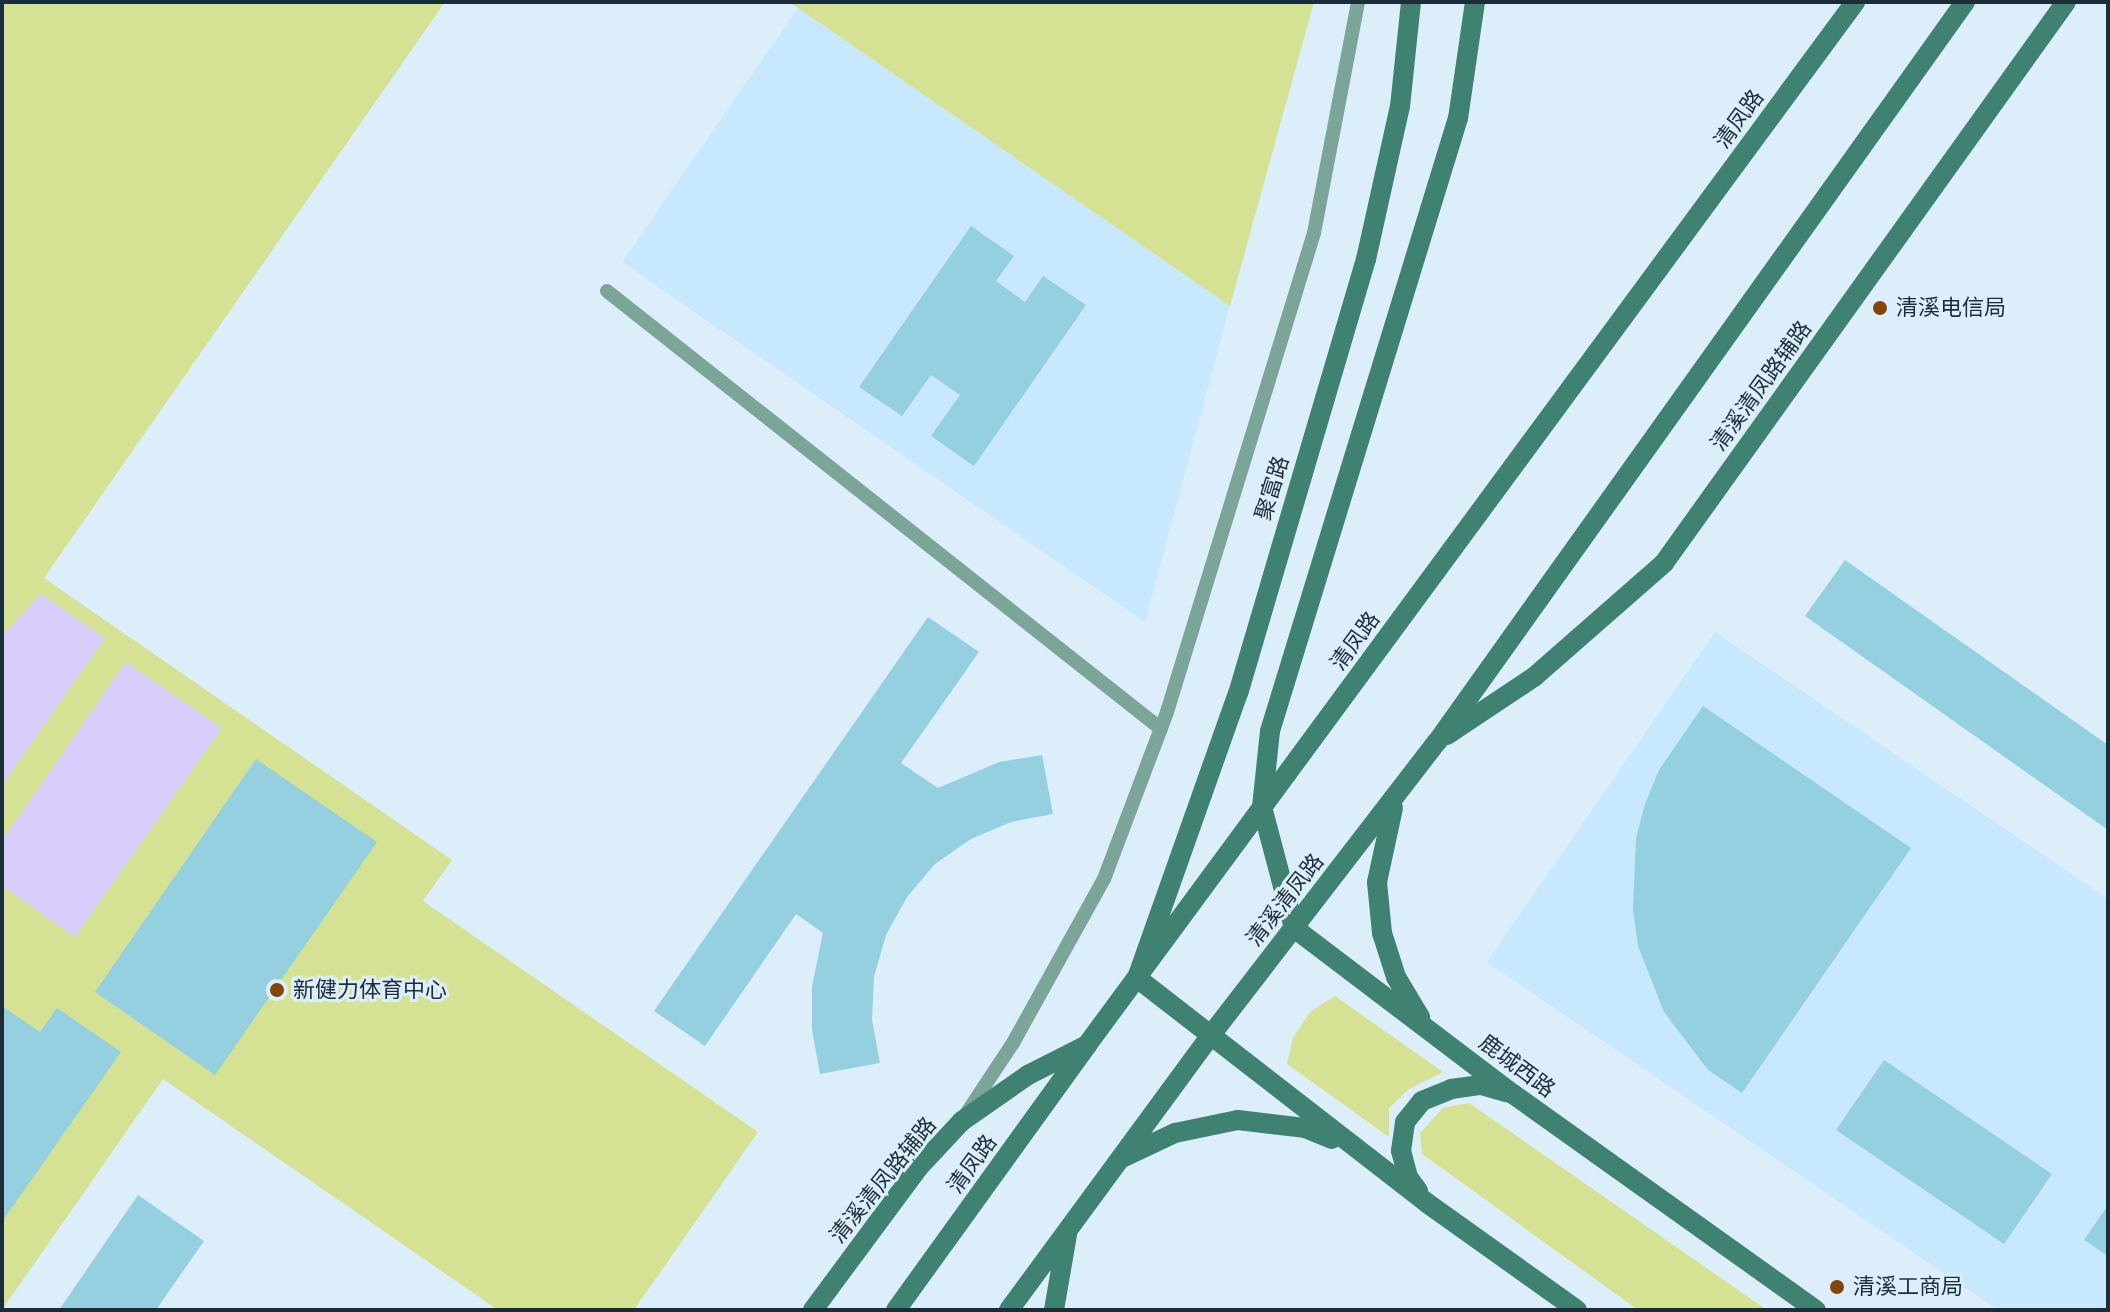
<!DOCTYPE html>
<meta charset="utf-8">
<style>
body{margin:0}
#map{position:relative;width:2110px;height:1312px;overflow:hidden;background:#dbeefa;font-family:Helvetica,"Noto Sans SC",sans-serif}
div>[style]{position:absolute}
.built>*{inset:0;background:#c7e8fd}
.green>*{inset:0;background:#d5e293}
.water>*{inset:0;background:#d7ccfa}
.building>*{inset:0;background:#95d0e0}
.lane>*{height:14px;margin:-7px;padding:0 7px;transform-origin:7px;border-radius:7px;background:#7ba599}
.secondary>*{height:20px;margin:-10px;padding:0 10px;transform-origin:10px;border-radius:10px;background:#3f8272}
.dots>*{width:22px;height:22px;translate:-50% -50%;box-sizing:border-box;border:4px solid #dbeefa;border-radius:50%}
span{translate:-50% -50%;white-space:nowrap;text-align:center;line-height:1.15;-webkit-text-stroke:6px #dbeefa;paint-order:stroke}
.street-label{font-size:22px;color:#1a2d39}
.poi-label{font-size:22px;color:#1a2d39}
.left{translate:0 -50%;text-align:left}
.frame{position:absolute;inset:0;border:4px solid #1a2d39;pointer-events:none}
</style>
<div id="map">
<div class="built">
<i style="clip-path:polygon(798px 8px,1230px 306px,1145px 622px,622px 262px)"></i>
<i style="clip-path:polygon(1715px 632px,2108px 899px,2108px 1310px,1998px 1310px,1487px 962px)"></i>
</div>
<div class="green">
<i style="clip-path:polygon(2px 2px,445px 2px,44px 578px,452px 860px,423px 901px,758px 1132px,634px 1310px,498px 1310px,163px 1079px,2px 1310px)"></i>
<i style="clip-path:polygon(789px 2px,1314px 2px,1230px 306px,798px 8px)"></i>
<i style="clip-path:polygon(1335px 996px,1443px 1072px,1409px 1089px,1389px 1108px,1389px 1137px,1287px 1064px,1293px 1038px,1310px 1012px)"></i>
<i style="clip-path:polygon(1469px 1103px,1767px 1310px,1638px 1310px,1422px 1154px,1420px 1133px,1443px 1108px)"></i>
</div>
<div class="water">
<i style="clip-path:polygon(41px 594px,105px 638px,2px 786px,2px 636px)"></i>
<i style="clip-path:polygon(126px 662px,222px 728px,75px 937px,2px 886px,2px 841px)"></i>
</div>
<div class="building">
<i style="clip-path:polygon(971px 226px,1014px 256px,996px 281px,1025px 302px,1043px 276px,1086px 305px,974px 466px,931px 436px,960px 395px,931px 375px,902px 416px,859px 387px)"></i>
<i style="clip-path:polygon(1845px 560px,2108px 745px,2108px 830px,1805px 616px)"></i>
<i style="clip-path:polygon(928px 617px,979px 652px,901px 763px,938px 788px,999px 762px,1042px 755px,1053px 814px,1011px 822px,971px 839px,935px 864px,907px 897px,886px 935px,874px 977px,872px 1020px,880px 1063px,820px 1074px,812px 1030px,812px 986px,823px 933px,796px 914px,705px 1046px,654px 1011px)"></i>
<i style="clip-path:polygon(1703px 706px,1911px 848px,1742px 1093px,1708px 1070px,1664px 1012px,1638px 946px,1633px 910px,1636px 838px,1645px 804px,1659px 770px)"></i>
<i style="clip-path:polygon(256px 759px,377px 842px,215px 1075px,95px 992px)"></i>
<i style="clip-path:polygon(2px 1006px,40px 1032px,57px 1008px,121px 1052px,2px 1222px)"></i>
<i style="clip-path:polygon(1884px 1060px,2052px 1174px,2004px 1244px,1836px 1130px)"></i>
<i style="clip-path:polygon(138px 1195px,204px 1241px,156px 1310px,59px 1310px)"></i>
<i style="clip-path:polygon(2108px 1205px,2108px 1256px,2084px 1240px)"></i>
</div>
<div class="lane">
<i style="left:607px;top:291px;width:706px;rotate:38.33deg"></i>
<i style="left:966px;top:1114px;width:85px;rotate:-56.5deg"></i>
<i style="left:1013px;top:1043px;width:188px;rotate:-61deg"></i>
<i style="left:1104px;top:879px;width:178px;rotate:-69.3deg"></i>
<i style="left:1167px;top:712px;width:501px;rotate:-72.94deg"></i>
<i style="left:1314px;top:233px;width:235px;rotate:-79.2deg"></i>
</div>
<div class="secondary">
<i style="left:1411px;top:2px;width:105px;rotate:96deg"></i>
<i style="left:1400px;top:106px;width:157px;rotate:102.5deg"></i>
<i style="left:1366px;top:259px;width:452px;rotate:106.4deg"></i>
<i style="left:1238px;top:693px;width:302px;rotate:109.5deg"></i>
<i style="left:1137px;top:978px;width:367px;rotate:37.8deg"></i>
<i style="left:1427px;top:1203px;width:184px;rotate:35.5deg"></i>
<i style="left:1475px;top:2px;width:117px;rotate:98.3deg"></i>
<i style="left:1458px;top:118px;width:641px;rotate:107.05deg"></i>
<i style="left:1270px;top:731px;width:76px;rotate:96deg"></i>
<i style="left:1262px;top:807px;width:125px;rotate:75.2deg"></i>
<i style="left:1294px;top:928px;width:275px;rotate:37.2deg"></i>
<i style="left:1513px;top:1094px;width:372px;rotate:35.5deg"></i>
<i style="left:1447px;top:735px;width:105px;rotate:-33.7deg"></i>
<i style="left:1534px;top:677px;width:173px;rotate:-41.2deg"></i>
<i style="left:1664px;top:563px;width:690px;rotate:-54.38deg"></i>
<i style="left:1393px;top:808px;width:76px;rotate:102.2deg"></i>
<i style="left:1377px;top:882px;width:51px;rotate:84.4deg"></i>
<i style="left:1382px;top:933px;width:46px;rotate:72.3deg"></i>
<i style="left:1396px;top:977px;width:47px;rotate:59deg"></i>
<i style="left:1122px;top:1158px;width:59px;rotate:-25.3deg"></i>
<i style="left:1175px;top:1133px;width:64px;rotate:-11.7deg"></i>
<i style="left:1238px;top:1120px;width:67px;rotate:6.8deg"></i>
<i style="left:1305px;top:1128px;width:29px;rotate:22deg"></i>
<i style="left:1418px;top:1191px;width:17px;rotate:-126deg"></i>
<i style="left:1408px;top:1177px;width:27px;rotate:-105deg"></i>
<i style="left:1401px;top:1151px;width:29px;rotate:-82deg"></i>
<i style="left:1405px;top:1122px;width:27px;rotate:-51deg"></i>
<i style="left:1422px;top:1101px;width:31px;rotate:-22deg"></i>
<i style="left:1451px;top:1089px;width:30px;rotate:-8deg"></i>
<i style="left:1481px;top:1085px;width:26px;rotate:16deg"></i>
<i style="left:813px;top:1310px;width:177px;rotate:-53.5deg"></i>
<i style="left:918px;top:1168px;width:64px;rotate:-46.9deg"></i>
<i style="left:962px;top:1121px;width:80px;rotate:-34.9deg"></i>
<i style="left:1028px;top:1075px;width:62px;rotate:-27deg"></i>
<i style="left:896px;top:1310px;width:327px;rotate:-54.2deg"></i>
<i style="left:1087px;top:1045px;width:1295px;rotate:-53.63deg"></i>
<i style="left:1009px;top:1310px;width:341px;rotate:-53.7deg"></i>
<i style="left:1211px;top:1035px;width:370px;rotate:-52.4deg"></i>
<i style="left:1437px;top:742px;width:909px;rotate:-54.49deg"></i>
<i style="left:1054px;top:1310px;width:76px;rotate:-80.2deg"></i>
</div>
<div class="dots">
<i style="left:1880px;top:308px;background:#85450a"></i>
<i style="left:277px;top:990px;background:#85450a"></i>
<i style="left:1837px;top:1287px;background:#85450a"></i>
</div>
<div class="street-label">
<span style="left:1739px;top:119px;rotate:-54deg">清凤路</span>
<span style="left:1761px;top:386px;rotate:-54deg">清溪清凤路辅路</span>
<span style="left:1272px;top:488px;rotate:-73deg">聚富路</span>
<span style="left:1355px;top:641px;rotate:-54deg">清凤路</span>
<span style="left:1285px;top:900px;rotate:-52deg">清溪清凤路</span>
<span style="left:1517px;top:1066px;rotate:37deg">鹿城西路</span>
<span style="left:972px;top:1164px;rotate:-54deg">清凤路</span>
<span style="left:883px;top:1180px;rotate:-51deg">清溪清凤路辅路</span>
</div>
<div class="poi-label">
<span class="left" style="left:1896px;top:308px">清溪电信局</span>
<span class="left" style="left:293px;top:990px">新健力体育中心</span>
<span class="left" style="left:1853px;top:1287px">清溪工商局</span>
</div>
<div class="frame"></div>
</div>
